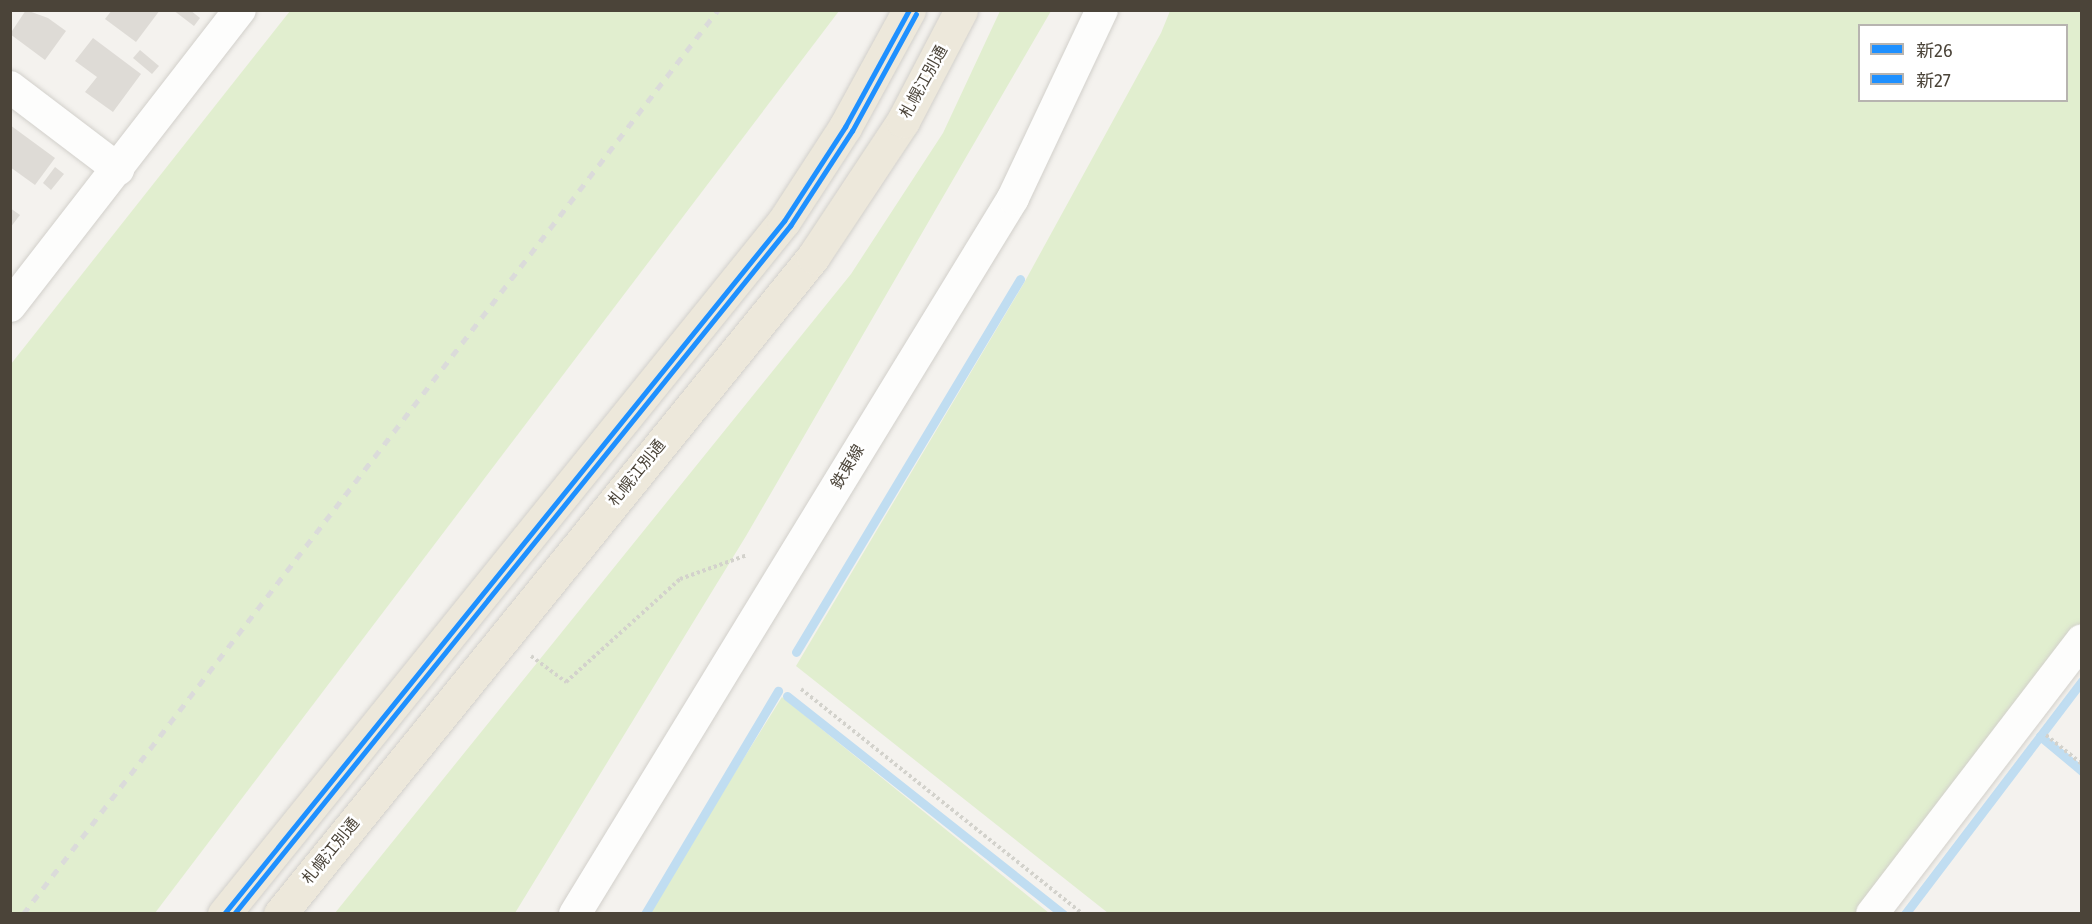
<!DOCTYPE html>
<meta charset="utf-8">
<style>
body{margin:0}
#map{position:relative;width:2092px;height:924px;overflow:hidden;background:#f4f2ee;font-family:"Fira Sans","Noto Sans JP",sans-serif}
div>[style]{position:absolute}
.green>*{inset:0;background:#e1eecf}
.stream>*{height:9px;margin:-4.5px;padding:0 4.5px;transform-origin:4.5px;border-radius:4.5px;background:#c0ddf1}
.building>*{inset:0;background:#dedbd6}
.path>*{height:4px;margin-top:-2px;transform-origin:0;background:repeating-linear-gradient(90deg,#d3d2cc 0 3px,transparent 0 6px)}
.roads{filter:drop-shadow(0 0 2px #d2d0cb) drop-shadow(0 0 2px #d2d0cb)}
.minor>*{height:32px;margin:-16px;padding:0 16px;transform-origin:16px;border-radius:16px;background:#fdfdfc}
.highway>*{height:33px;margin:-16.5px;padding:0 16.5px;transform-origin:16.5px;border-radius:16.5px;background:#ede8db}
.rail>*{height:4.5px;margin-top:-2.25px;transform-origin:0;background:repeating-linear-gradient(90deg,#dbdbda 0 8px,transparent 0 16px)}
.bus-1>*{height:4.5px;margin:-2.25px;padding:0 2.25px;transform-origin:2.25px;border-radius:2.25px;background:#1e90ff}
.bus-2>*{height:4.5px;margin:-2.25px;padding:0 2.25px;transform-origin:2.25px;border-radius:2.25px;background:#1e90ff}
span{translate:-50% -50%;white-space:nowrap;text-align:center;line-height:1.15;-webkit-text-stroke:5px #fff;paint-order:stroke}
.street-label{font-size:16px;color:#4b4439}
.frame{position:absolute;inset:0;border:12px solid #4b4439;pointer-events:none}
.legend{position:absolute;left:1858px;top:24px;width:210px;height:78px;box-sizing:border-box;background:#fff;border:2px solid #b7b4b0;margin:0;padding:8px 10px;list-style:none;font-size:18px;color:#4b4439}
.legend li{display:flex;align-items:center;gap:12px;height:30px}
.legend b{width:30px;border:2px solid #b7b4b0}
</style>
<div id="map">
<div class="green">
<i style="clip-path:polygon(290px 11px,839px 11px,155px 913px,11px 913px,11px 364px)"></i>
<i style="clip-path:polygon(1000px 11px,1051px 11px,746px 536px,515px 913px,335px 913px,851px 274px,943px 133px)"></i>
<i style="clip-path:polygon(evenodd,1170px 11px,2081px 11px,2081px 634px,1867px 913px,1108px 913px,796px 666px,1024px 283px,1161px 33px,1170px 11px,1860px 26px,2066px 26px,2066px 100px,1860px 100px,1860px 26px)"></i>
<i style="clip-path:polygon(782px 697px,1049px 913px,647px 913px)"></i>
</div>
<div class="stream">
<i style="left:796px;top:652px;width:435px;rotate:-59deg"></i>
<i style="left:787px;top:696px;width:352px;rotate:38.3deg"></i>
<i style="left:2040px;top:736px;width:55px;rotate:39.8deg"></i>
<i style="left:645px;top:914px;width:260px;rotate:-59.2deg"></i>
<i style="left:1905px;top:914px;width:293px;rotate:-52.8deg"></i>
</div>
<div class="building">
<i style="clip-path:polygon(26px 10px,48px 18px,66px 31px,45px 60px,10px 34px)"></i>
<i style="clip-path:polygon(112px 10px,160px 10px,136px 42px,105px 19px)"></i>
<i style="clip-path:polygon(173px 10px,190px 10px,200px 18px,194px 26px)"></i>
<i style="clip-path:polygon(93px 38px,141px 74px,113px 112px,85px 92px,97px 77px,75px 61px)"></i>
<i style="clip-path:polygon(140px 50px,159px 66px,152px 74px,133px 58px)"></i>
<i style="clip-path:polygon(10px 125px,55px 158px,35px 185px,10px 167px)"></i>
<i style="clip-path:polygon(55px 167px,64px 174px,51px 190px,43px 183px)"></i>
<i style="clip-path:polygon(10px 208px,20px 215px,10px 228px)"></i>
</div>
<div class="path">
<i style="left:531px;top:656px;width:44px;rotate:36.6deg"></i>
<i style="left:566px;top:682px;width:154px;rotate:-42.1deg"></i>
<i style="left:680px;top:579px;width:71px;rotate:-19.7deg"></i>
<i style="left:801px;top:689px;width:361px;rotate:38.6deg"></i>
<i style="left:2046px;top:735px;width:46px;rotate:38.9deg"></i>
</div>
<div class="roads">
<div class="minor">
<i style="left:10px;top:87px;width:136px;rotate:37.2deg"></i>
<i style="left:10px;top:306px;width:375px;rotate:-52.2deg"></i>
<i style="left:575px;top:914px;width:839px;rotate:-58.54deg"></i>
<i style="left:1013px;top:198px;width:208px;rotate:-64.7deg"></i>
<i style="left:1872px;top:914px;width:345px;rotate:-52.5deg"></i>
</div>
<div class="highway">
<i style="left:224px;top:914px;width:891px;rotate:-51.06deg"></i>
<i style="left:784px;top:221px;width:112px;rotate:-57deg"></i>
<i style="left:845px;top:127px;width:133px;rotate:-61.3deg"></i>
<i style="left:280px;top:914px;width:846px;rotate:-50.95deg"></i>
<i style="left:813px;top:257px;width:163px;rotate:-56.5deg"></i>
<i style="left:903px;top:121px;width:125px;rotate:-62.4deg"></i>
</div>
</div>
<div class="rail">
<i style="left:23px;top:914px;width:1140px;rotate:-52.45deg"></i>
</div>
<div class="bus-1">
<i style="left:224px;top:914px;width:891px;rotate:-51.06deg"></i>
<i style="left:784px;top:221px;width:112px;rotate:-57deg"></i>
<i style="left:845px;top:127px;width:133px;rotate:-61.3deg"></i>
</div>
<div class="bus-2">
<i style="left:234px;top:914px;width:885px;rotate:-51.06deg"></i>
<i style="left:790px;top:226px;width:113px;rotate:-56.9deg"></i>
<i style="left:852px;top:131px;width:133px;rotate:-61.3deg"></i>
</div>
<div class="street-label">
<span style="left:924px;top:82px;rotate:-61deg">札幌江別通</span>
<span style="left:848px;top:467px;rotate:-59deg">鉄東線</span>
<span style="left:637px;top:473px;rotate:-51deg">札幌江別通</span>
<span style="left:331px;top:851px;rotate:-51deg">札幌江別通</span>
</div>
<div class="frame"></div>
<ul class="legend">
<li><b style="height:8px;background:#1e90ff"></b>新26</li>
<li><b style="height:8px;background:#1e90ff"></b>新27</li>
</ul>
</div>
